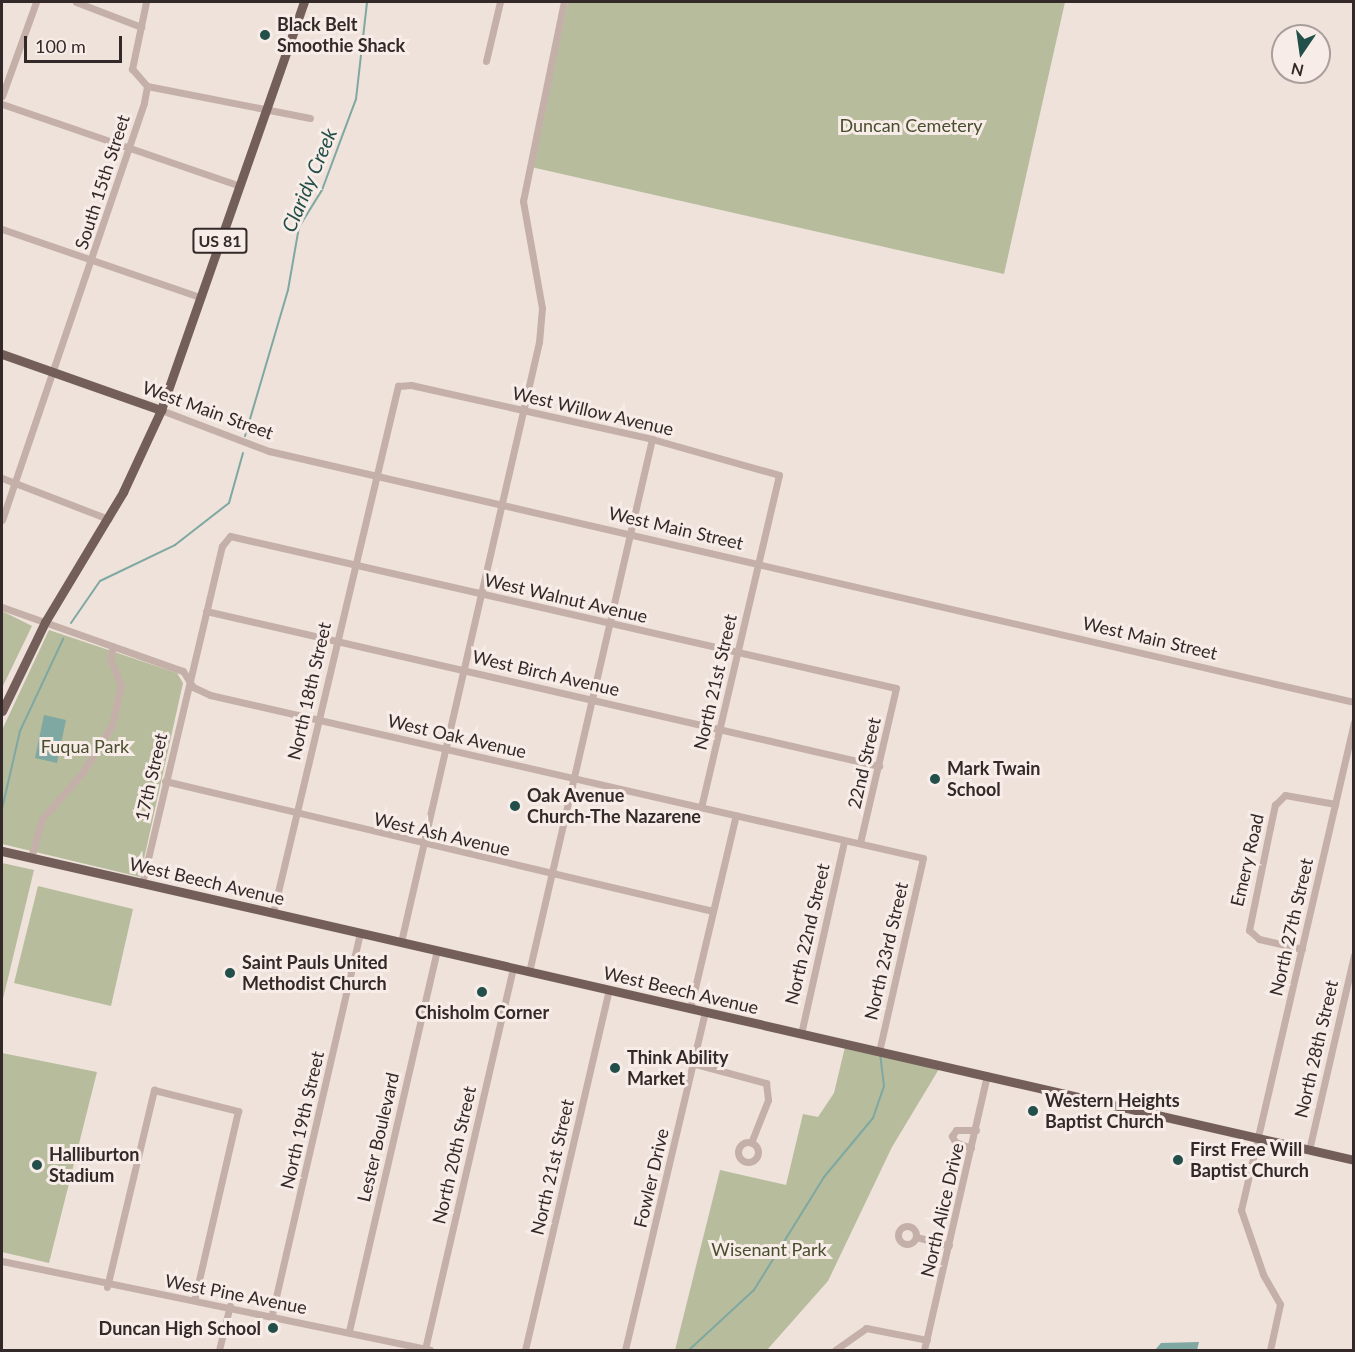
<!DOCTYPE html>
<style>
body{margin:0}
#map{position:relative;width:1355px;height:1352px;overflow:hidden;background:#eee2db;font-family:Lato,sans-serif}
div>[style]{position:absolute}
.green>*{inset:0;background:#b7bc9d}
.water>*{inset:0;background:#7ea8a1}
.stream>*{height:2px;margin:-1px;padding:0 1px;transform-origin:1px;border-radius:1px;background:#7ea8a1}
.minor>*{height:7px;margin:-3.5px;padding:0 3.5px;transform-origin:3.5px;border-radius:3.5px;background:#c5b0a9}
.minor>.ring{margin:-3.5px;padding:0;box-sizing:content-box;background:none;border:7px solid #c5b0a9;border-radius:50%}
.major>*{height:9px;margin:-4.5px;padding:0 4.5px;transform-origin:4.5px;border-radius:4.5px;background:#735e5a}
.dots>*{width:16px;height:16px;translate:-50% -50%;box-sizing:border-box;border:3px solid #f7ece7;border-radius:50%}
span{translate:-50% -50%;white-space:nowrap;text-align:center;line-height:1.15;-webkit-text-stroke:6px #f7ece7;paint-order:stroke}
.shield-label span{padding:2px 4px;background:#f7ece7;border:2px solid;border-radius:4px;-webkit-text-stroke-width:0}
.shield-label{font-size:16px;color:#332928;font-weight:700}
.poi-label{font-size:18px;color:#332928;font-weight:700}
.left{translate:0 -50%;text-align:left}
.right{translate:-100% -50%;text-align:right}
.park-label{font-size:18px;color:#494e2e}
.street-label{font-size:18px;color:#332928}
.water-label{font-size:20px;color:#224f49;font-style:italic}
.frame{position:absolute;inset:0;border:3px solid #332928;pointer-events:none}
.north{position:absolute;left:1271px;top:24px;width:60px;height:60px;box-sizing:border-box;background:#f7ece7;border:2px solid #a99e9b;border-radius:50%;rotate:193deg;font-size:16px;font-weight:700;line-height:24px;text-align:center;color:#332928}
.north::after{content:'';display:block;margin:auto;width:21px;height:27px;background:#224f49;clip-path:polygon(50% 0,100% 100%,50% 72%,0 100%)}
.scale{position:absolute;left:24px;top:36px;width:98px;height:27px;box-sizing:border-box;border:3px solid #332928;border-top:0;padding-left:8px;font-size:18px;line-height:21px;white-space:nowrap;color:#332928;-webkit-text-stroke:4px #f7ece7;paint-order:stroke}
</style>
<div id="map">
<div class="green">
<i style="clip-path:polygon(568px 2px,1065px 2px,1004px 274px,531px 167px)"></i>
<i style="clip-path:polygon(2px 611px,32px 626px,2px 688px)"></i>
<i style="clip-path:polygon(49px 630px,177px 673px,183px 683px,140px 877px,2px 844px,2px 730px)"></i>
<i style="clip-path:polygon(2px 863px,34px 870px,2px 1003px)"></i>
<i style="clip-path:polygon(38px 886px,133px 909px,111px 1006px,14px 983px)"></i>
<i style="clip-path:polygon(845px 1047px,939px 1069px,892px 1147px,828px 1281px,767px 1350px,675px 1350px,720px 1170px,786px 1185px,803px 1114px,818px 1117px,834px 1093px)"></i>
<i style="clip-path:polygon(2px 1053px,97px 1072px,49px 1263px,2px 1252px)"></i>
</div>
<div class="water">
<i style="clip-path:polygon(44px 715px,66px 720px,57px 763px,35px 758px)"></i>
<i style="clip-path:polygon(1199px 1342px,1197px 1350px,1155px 1350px,1161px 1343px)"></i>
</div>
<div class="stream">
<i style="left:245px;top:436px;width:152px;rotate:-73.6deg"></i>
<i style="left:288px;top:290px;width:64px;rotate:-80.1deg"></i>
<i style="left:299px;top:227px;width:44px;rotate:-58.1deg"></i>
<i style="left:322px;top:190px;width:97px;rotate:-69.5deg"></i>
<i style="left:356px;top:99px;width:98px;rotate:-83.5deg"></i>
<i style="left:71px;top:623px;width:51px;rotate:-55.4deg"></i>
<i style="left:100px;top:581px;width:83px;rotate:-25.6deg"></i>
<i style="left:175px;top:545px;width:68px;rotate:-37.9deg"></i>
<i style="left:229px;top:503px;width:52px;rotate:-74.4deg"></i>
<i style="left:2px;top:809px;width:80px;rotate:-77deg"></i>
<i style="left:20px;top:731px;width:102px;rotate:-64.9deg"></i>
<i style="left:689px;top:1350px;width:88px;rotate:-42.7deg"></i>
<i style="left:754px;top:1290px;width:133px;rotate:-58.2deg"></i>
<i style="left:824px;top:1177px;width:77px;rotate:-50.3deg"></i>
<i style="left:873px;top:1118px;width:34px;rotate:-71deg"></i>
<i style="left:884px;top:1086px;width:31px;rotate:-97deg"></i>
</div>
<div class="minor">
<i style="left:76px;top:2px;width:70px;rotate:21deg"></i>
<i style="left:486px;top:61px;width:61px;rotate:-76.7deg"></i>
<i style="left:147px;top:86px;width:166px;rotate:11.1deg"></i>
<i style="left:2px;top:96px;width:100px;rotate:-70.1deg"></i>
<i style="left:2px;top:104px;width:252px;rotate:19deg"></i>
<i style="left:2px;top:229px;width:209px;rotate:19deg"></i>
<i style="left:161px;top:410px;width:116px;rotate:20.8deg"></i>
<i style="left:269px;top:451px;width:1114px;rotate:13.03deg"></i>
<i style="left:2px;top:478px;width:114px;rotate:21.1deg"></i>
<i style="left:2px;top:520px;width:441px;rotate:-71.2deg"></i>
<i style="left:144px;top:102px;width:16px;rotate:-79deg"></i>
<i style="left:147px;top:86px;width:23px;rotate:-131deg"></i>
<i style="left:132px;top:69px;width:68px;rotate:-78.2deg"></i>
<i style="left:2px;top:607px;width:192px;rotate:19.5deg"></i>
<i style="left:183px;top:671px;width:19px;rotate:58deg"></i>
<i style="left:193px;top:687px;width:19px;rotate:25deg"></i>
<i style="left:210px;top:695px;width:731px;rotate:12.88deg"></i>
<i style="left:923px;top:858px;width:198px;rotate:102.8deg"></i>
<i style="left:206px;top:611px;width:691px;rotate:12.97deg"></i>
<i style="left:165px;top:781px;width:563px;rotate:13.35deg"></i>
<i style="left:31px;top:858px;width:39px;rotate:-75deg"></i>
<i style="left:41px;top:820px;width:64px;rotate:-48.8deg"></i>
<i style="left:83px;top:772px;width:55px;rotate:-58.3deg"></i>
<i style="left:112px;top:725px;width:41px;rotate:-77.3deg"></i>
<i style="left:121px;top:685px;width:28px;rotate:-113deg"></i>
<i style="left:110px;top:659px;width:13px;rotate:-77deg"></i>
<i style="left:142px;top:884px;width:347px;rotate:-76.7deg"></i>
<i style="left:222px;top:546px;width:13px;rotate:-51deg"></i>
<i style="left:230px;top:536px;width:683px;rotate:12.86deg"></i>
<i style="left:896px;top:688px;width:159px;rotate:103.1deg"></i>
<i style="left:273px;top:913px;width:542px;rotate:-76.66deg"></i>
<i style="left:398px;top:386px;width:13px;rotate:-4deg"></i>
<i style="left:411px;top:385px;width:247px;rotate:12.6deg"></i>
<i style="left:652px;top:439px;width:132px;rotate:15.8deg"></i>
<i style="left:779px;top:475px;width:341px;rotate:103.2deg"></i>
<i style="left:401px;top:942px;width:616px;rotate:-77.05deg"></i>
<i style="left:539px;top:342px;width:34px;rotate:-85deg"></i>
<i style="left:542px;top:308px;width:109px;rotate:-100.1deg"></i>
<i style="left:523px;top:201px;width:203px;rotate:-78.4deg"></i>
<i style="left:1302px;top:949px;width:44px;rotate:-166.9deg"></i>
<i style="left:1259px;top:939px;width:13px;rotate:-138deg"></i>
<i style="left:1249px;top:930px;width:104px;rotate:-78.4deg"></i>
<i style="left:1270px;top:828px;width:24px;rotate:-78deg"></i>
<i style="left:1275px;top:805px;width:14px;rotate:-45deg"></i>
<i style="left:1285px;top:795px;width:51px;rotate:10.2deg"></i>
<i style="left:529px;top:972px;width:547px;rotate:-77.01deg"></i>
<i style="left:690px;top:1009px;width:199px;rotate:-76.7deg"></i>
<i style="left:801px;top:1034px;width:198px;rotate:-77.4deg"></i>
<i style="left:692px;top:1063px;width:77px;rotate:15.1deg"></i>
<i style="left:766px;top:1083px;width:17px;rotate:83deg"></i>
<i style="left:768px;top:1100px;width:46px;rotate:111.6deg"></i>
<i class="ring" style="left:738px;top:1142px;width:13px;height:13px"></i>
<i style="left:971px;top:1148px;width:17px;rotate:-159deg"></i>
<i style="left:955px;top:1142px;width:7px;rotate:-117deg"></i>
<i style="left:952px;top:1136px;width:7px;rotate:-56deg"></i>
<i style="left:956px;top:1130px;width:20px"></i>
<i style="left:1309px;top:1150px;width:200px;rotate:-77deg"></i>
<i class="ring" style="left:898px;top:1226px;width:11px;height:11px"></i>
<i style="left:916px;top:1237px;width:34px;rotate:14deg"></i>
<i style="left:2px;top:1261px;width:437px;rotate:11.7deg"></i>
<i style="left:107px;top:1287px;width:203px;rotate:-76.6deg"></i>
<i style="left:154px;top:1090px;width:87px;rotate:14deg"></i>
<i style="left:238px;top:1111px;width:191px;rotate:103deg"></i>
<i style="left:272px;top:1314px;width:391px;rotate:-77deg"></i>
<i style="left:349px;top:1331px;width:391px;rotate:-77deg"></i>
<i style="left:425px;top:1349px;width:391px;rotate:-77deg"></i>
<i style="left:219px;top:1350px;width:46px;rotate:-76.3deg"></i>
<i style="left:525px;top:1350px;width:370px;rotate:-76.9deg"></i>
<i style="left:625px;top:1350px;width:347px;rotate:-76.7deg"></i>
<i style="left:835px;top:1350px;width:38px;rotate:-35deg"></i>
<i style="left:866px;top:1328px;width:62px;rotate:11.1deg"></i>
<i style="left:924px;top:1350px;width:282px;rotate:-77.1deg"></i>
<i style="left:1270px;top:1350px;width:47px;rotate:-77.7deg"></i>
<i style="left:1280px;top:1304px;width:34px;rotate:-120deg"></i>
<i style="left:1263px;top:1274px;width:68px;rotate:-109deg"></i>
<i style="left:1241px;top:1210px;width:501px;rotate:-76.96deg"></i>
</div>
<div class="major">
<i style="left:2px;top:354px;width:169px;rotate:19.4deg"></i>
<i style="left:2px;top:711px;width:99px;rotate:-64.2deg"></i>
<i style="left:45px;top:622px;width:152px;rotate:-59deg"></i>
<i style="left:123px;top:492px;width:90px;rotate:-65.1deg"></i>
<i style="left:161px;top:410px;width:432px;rotate:-70.7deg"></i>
<i style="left:2px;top:851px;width:1387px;rotate:12.87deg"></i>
</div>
<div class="dots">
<i style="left:265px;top:35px;background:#224f49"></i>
<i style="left:935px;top:779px;background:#224f49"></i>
<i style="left:515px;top:806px;background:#224f49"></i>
<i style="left:230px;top:973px;background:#224f49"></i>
<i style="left:482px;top:992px;background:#224f49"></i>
<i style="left:615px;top:1068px;background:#224f49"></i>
<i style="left:1033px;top:1111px;background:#224f49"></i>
<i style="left:1178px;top:1160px;background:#224f49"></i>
<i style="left:37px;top:1165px;background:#224f49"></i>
<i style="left:273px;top:1328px;background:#224f49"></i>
</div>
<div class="shield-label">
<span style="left:220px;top:241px">US 81</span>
</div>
<div class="poi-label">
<span class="left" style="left:277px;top:35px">Black Belt<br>Smoothie Shack</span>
<span class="left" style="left:947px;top:779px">Mark Twain<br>School</span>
<span class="left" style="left:527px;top:806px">Oak Avenue<br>Church-The Nazarene</span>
<span class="left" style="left:242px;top:973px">Saint Pauls United<br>Methodist Church</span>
<span style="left:482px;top:1012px">Chisholm Corner</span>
<span class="left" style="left:627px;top:1068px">Think Ability<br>Market</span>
<span class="left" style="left:1045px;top:1111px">Western Heights<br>Baptist Church</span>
<span class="left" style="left:1190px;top:1160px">First Free Will<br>Baptist Church</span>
<span class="left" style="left:49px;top:1165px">Halliburton<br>Stadium</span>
<span class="right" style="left:261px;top:1328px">Duncan High School</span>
</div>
<div class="park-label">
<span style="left:911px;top:125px">Duncan Cemetery</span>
<span style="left:85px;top:746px">Fuqua Park</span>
<span style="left:769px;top:1249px">Wisenant Park</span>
</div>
<div class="street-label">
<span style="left:102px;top:182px;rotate:-72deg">South 15th Street</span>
<span style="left:208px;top:410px;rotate:20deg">West Main Street</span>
<span style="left:593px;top:411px;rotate:13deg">West Willow Avenue</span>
<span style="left:676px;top:528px;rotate:13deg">West Main Street</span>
<span style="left:566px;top:598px;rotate:13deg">West Walnut Avenue</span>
<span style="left:1150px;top:638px;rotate:13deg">West Main Street</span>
<span style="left:546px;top:673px;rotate:13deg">West Birch Avenue</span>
<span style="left:715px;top:682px;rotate:-77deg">North 21st Street</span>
<span style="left:309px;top:691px;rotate:-77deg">North 18th Street</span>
<span style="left:457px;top:736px;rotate:13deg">West Oak Avenue</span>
<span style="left:864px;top:763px;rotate:-77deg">22nd Street</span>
<span style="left:151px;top:777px;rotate:-77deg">17th Street</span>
<span style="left:442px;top:834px;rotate:13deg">West Ash Avenue</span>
<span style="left:1247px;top:860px;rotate:-77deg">Emery Road</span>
<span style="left:207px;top:881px;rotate:13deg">West Beech Avenue</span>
<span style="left:1291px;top:927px;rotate:-77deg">North 27th Street</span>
<span style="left:807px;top:934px;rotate:-77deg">North 22nd Street</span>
<span style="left:886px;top:951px;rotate:-77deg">North 23rd Street</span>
<span style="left:681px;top:990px;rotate:13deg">West Beech Avenue</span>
<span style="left:1316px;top:1049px;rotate:-77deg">North 28th Street</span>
<span style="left:302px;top:1120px;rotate:-77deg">North 19th Street</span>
<span style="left:378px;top:1137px;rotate:-77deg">Lester Boulevard</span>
<span style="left:454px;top:1155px;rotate:-77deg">North 20th Street</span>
<span style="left:552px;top:1167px;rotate:-77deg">North 21st Street</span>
<span style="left:651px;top:1178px;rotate:-77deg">Fowler Drive</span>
<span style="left:942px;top:1210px;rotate:-77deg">North Alice Drive</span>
<span style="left:236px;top:1294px;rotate:11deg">West Pine Avenue</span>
</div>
<div class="water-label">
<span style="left:309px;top:180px;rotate:-67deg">Claridy Creek</span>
</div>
<div class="frame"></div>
<div class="north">N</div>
<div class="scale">100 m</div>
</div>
